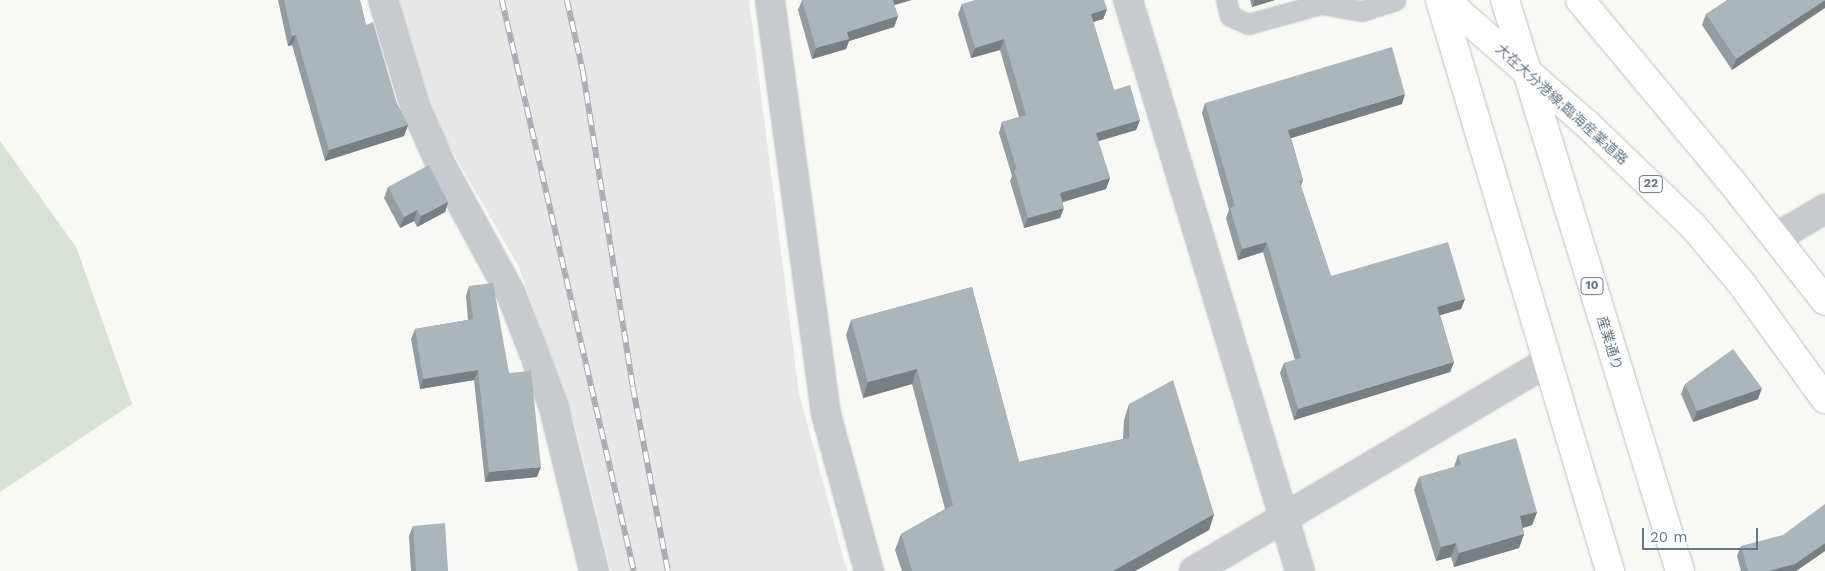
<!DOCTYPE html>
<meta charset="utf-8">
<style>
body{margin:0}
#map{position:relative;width:1825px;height:571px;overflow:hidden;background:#f8f8f5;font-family:"Work Sans","Noto Sans JP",sans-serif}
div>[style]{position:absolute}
.built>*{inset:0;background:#e6e7e6}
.green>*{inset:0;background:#d9e0d5}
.roads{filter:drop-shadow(0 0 1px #babec2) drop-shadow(0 0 1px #babec2)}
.service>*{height:19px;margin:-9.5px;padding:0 9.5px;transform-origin:9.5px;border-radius:9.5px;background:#c7cbce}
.minor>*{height:28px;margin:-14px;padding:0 14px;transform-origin:14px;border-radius:14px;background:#c7cbce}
.tertiary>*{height:28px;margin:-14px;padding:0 14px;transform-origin:14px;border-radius:14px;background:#c7cbce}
.primary>*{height:28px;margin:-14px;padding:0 14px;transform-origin:14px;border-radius:14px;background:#fff}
.trunk>*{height:28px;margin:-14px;padding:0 14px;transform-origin:14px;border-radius:14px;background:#fff}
.rail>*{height:5.5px;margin-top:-2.75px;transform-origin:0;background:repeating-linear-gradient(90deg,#fff 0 11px,#a7adb3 0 22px);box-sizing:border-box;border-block:1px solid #a7adb3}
.wall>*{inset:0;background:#949ca0}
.shaded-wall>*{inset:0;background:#787f82}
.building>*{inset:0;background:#acb5ba}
span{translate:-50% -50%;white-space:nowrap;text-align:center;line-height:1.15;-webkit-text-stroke:5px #fff;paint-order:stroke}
.shield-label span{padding:1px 4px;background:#fff;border:1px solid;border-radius:4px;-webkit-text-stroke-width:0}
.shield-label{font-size:12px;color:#657888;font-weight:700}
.street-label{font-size:14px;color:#657888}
.scale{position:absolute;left:1642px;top:528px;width:116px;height:22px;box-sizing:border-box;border:2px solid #657888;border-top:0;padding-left:6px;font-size:15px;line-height:18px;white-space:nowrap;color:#657888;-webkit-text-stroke:4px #fff;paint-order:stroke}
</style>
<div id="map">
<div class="built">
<i style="clip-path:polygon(398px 0,749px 0,799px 394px,847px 571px,611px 571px,576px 428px,519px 267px,436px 123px,407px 41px)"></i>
</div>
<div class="green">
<i style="clip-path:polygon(0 141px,76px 247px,132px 404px,0 492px)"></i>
</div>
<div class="roads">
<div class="service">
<i style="left:1226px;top:0;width:16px;rotate:76deg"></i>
<i style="left:1230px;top:16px;width:20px;rotate:24deg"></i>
<i style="left:1248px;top:24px;width:76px;rotate:-15.3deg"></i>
<i style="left:1321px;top:4px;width:42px;rotate:9.7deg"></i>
<i style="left:1362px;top:11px;width:35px;rotate:-18deg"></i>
</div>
<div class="minor">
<i style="left:383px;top:0;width:112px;rotate:73.3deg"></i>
<i style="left:415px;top:107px;width:66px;rotate:65.8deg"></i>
<i style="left:442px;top:167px;width:145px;rotate:61.5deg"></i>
<i style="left:511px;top:294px;width:58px;rotate:68.7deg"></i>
<i style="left:532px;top:348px;width:64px;rotate:69.9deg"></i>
<i style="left:554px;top:408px;width:168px;rotate:76.2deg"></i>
<i style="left:770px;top:0;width:418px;rotate:82.3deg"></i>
<i style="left:826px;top:414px;width:163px;rotate:74.7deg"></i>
<i style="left:1128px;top:0;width:596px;rotate:73.24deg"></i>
</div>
<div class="tertiary">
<i style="left:1777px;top:237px;width:56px;rotate:-30.3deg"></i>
<i style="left:1194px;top:571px;width:410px;rotate:-30.6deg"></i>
</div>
<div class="primary">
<i style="left:1445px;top:0;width:191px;rotate:41.2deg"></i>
<i style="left:1589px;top:126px;width:144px;rotate:43.9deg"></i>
<i style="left:1693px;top:226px;width:76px;rotate:49.8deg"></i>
<i style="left:1742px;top:284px;width:142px;rotate:54.2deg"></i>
<i style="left:1580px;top:0;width:236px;rotate:50.2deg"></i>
<i style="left:1731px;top:181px;width:152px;rotate:51.9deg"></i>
</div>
<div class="trunk">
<i style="left:1440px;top:0;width:596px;rotate:73.42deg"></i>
<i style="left:1505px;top:0;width:597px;rotate:72.96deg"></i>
</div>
</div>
<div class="rail">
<i style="left:502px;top:0;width:586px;rotate:76.98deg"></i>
<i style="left:567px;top:0;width:73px;rotate:77.3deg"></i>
<i style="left:583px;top:71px;width:320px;rotate:81deg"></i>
<i style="left:633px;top:387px;width:187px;rotate:79.2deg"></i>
</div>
<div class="wall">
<i style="clip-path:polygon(278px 0,360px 0,366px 25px,397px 104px,408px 125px,404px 136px,325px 161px,292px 45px,288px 46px)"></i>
<i style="clip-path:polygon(802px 0,894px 5px,898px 16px,894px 27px,849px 41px,846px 49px,812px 59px,798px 10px)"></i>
<i style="clip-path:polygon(1250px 0,1275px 0,1252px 7px)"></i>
<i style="clip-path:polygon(1825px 0,1732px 70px,1702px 25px,1706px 14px)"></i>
<i style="clip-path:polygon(962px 4px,1107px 9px,1103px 19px,1093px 22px,1114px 90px,1140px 120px,1136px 130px,1098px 141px,1110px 178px,1106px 189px,1063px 202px,1060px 218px,1024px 228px,1010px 181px,1012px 176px,999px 133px,1002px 122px,1019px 117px,1000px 50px,971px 58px,958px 14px)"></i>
<i style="clip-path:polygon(1205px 103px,1402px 104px,1291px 138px,1303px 180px,1301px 186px,1331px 276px,1465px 299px,1461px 309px,1440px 315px,1454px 362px,1450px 372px,1294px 420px,1280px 373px,1284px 363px,1295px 360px,1263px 252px,1238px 260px,1226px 218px,1229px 210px,1202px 113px)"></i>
<i style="clip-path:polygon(388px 187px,448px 202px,445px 212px,417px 227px,414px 221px,400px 228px,384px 198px)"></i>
<i style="clip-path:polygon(469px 286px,509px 373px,537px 477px,485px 482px,474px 380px,420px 389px,411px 339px,415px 329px,468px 320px,466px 296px)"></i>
<i style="clip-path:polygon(972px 287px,1019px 462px,1123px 439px,1124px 420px,1129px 404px,1214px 514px,1209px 530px,1135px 571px,902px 571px,895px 550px,901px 534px,945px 509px,912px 384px,863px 398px,846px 335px,851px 320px)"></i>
<i style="clip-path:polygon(1685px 384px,1758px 399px,1693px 422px,1681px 394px)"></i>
<i style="clip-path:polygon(1458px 455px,1537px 512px,1532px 525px,1523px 528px,1524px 534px,1519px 548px,1454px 567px,1451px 557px,1436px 561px,1414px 490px,1419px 477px,1454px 467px)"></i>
<i style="clip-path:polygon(413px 526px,448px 571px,411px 571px,409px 536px)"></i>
<i style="clip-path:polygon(1741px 546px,1825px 551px,1796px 571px,1741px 571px,1737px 556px)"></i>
</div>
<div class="shaded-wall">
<i style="clip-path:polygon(891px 0,912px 0,888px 7px)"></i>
<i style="clip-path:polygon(1255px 0,1275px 0,1252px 7px)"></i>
<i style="clip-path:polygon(1825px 0,1825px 8px,1732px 70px,1736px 59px)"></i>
<i style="clip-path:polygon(1107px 9px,1103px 19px,1087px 24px,1091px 14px)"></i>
<i style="clip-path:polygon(898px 16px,894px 27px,849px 41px,846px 49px,812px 59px,816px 48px,847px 32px)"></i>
<i style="clip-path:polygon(296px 35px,292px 45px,288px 46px,292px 36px)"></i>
<i style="clip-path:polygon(1004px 39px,1000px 50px,971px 58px,975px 48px)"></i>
<i style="clip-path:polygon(1405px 94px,1402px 104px,1285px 140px,1288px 130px)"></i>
<i style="clip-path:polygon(1140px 120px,1136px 130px,1092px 143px,1096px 133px)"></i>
<i style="clip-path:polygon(408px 125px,404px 136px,325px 161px,329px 150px)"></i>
<i style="clip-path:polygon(1110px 178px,1106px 189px,1056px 204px,1060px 193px)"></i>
<i style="clip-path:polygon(448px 202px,445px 212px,417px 227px,421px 216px)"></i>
<i style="clip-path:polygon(1064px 208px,1060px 218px,1024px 228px,1028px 218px)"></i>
<i style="clip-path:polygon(417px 210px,414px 221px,400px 228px,404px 217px)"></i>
<i style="clip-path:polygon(1267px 242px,1263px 252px,1238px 260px,1242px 249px)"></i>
<i style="clip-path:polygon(1465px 299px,1461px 309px,1434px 317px,1437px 307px)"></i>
<i style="clip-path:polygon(1454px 362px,1450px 372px,1294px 420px,1298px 409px)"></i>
<i style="clip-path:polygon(917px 369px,912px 384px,863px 398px,868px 382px)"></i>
<i style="clip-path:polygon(478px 370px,474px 380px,420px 389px,423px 379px)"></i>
<i style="clip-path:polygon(1762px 388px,1758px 399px,1693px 422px,1697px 411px)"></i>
<i style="clip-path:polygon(541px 467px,537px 477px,485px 482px,489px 472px)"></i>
<i style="clip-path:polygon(1537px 512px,1532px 525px,1515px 530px,1520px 516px)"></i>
<i style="clip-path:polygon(1214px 514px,1209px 530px,1135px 571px,1113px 571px)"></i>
<i style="clip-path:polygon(1524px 534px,1519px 548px,1454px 567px,1459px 553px)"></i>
<i style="clip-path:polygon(1456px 543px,1451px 557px,1436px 561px,1441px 547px)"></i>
<i style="clip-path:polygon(1825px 543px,1825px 551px,1796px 571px,1769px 571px)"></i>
</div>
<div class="building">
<i style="clip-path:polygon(284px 0,360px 0,366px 25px,373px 22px,397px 104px,408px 125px,329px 150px,296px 35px,292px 36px)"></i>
<i style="clip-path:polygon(802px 0,893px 0,898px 16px,847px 32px,849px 39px,816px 48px)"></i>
<i style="clip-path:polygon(975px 0,1104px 0,1107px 9px,1091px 14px,1114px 90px,1130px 85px,1140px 120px,1096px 133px,1110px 178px,1060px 193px,1064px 208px,1028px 218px,1014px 170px,1017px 169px,1002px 122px,1026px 115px,1004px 39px,975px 48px,962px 4px)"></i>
<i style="clip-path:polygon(1727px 0,1825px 0,1736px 59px,1706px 14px)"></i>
<i style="clip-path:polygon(1392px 47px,1405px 94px,1288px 130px,1303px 180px,1299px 181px,1331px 276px,1448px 242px,1465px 299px,1437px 307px,1454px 362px,1298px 409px,1284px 363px,1301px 358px,1267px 242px,1242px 249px,1230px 208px,1235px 206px,1205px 103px)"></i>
<i style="clip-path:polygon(429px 165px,448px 202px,421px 216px,417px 210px,404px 217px,388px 187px)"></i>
<i style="clip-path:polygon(493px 283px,509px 373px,531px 371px,541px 467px,489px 472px,478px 370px,423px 379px,415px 329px,473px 319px,469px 286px)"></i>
<i style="clip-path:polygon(972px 287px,1019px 462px,1129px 438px,1129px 404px,1173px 380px,1214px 514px,1113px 571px,912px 571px,901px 534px,953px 505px,917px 369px,868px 382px,851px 320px)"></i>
<i style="clip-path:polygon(1733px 349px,1762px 388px,1697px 411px,1685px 384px)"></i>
<i style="clip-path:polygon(1516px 438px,1537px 512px,1520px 516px,1524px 534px,1459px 553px,1456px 543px,1441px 547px,1419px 477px,1461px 465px,1458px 455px)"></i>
<i style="clip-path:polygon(1825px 504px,1825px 543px,1795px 564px,1769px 571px,1748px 571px,1741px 546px,1783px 535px)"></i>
<i style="clip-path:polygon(445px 523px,448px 571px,416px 571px,413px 526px)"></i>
</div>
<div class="shield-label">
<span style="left:1651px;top:184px">22</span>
<span style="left:1592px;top:286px">10</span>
</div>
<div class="street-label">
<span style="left:1562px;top:104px;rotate:42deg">大在大分港線;臨海産業道路</span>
<span style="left:1610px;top:343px;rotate:73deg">産業通り</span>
</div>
<div class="scale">20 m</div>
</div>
